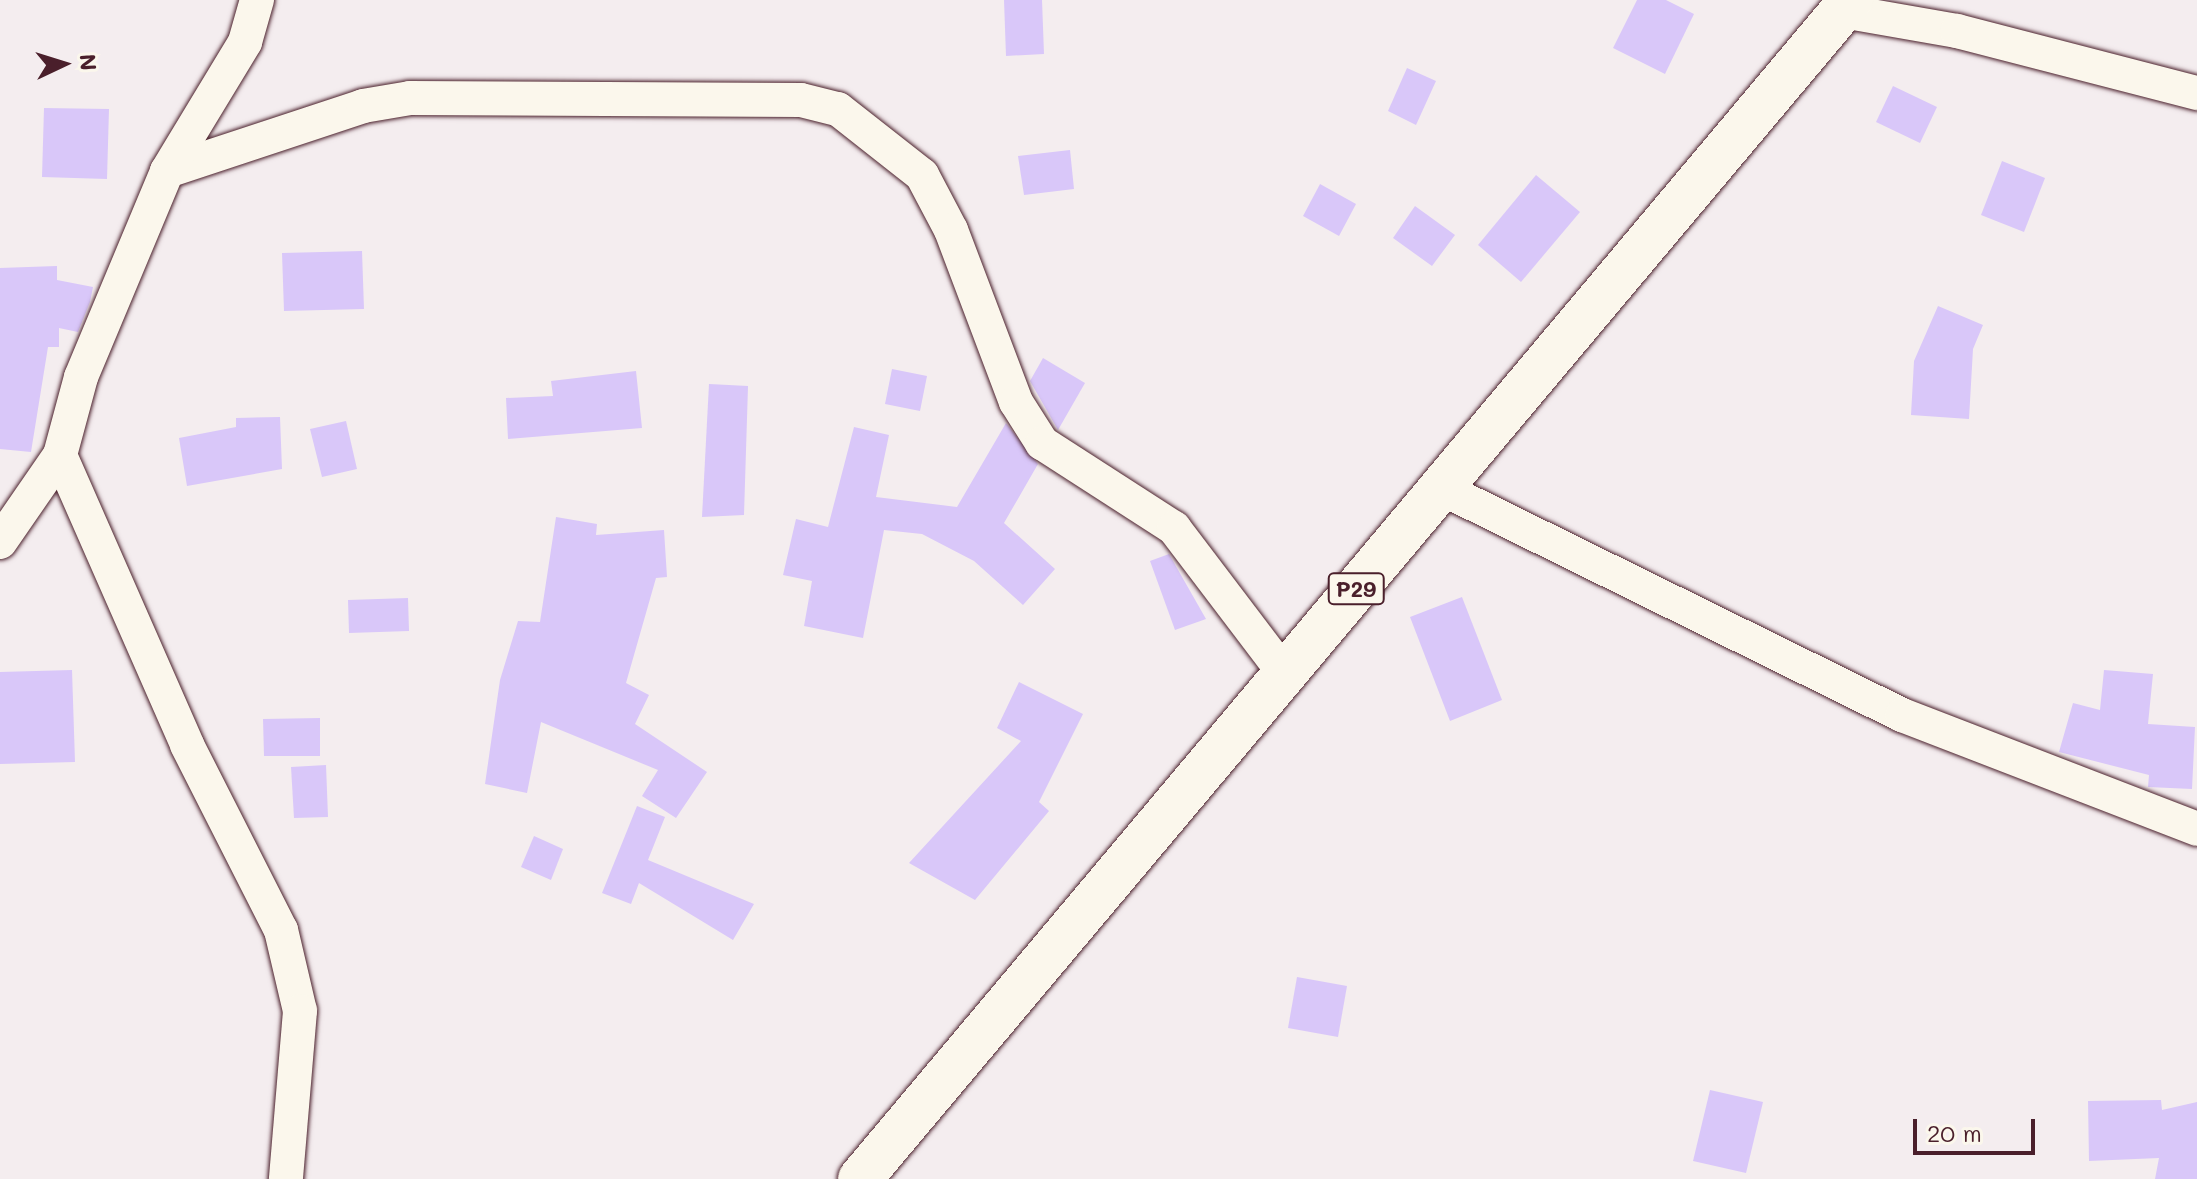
<!DOCTYPE html>
<style>
body{margin:0}
#map{position:relative;width:2197px;height:1179px;overflow:hidden;background:#f4edef;font-family:Mali,sans-serif}
div>[style]{position:absolute}
.building>*{inset:0;background:#d9c7f9}
.roads{filter:drop-shadow(0 0 2px #4a1f2b) drop-shadow(0 0 2px #4a1f2b)}
.minor>*{height:34px;margin:-17px;padding:0 17px;transform-origin:17px;border-radius:17px;background:#fbf7ec}
.primary>*{height:44px;margin:-22px;padding:0 22px;transform-origin:22px;border-radius:22px;background:#fbf7ec}
span{translate:-50% -50%;white-space:nowrap;text-align:center;line-height:1.15;-webkit-text-stroke:8px #fbf7ec;paint-order:stroke}
.shield-label span{padding:2px 6px;background:#fbf7ec;border:2px solid;border-radius:6px;-webkit-text-stroke-width:0}
.shield-label{font-size:22px;color:#4a1f2b;font-weight:700}
.north{position:absolute;left:24px;top:24px;width:80px;height:80px;-webkit-text-stroke:6px #fbf7ec;paint-order:stroke;rotate:86deg;font-size:22px;font-weight:700;line-height:32px;text-align:center;color:#4a1f2b}
.north::after{content:'';display:block;margin:auto;width:28px;height:36px;background:#4a1f2b;clip-path:polygon(50% 0,100% 100%,50% 72%,0 100%)}
.scale{position:absolute;left:1913px;top:1119px;width:122px;height:36px;box-sizing:border-box;border:4px solid #4a1f2b;border-top:0;padding-left:10px;font-size:24px;line-height:28px;white-space:nowrap;color:#4a1f2b;-webkit-text-stroke:6px #fbf7ec;paint-order:stroke}
</style>
<div id="map">
<div class="building">
<i style="clip-path:polygon(1004px 0,1042px 0,1044px 54px,1006px 56px)"></i>
<i style="clip-path:polygon(1637px 0,1666px 0,1694px 14px,1665px 74px,1613px 48px)"></i>
<i style="clip-path:polygon(1407px 68px,1436px 81px,1416px 125px,1388px 111px)"></i>
<i style="clip-path:polygon(1893px 86px,1937px 107px,1920px 143px,1876px 122px)"></i>
<i style="clip-path:polygon(44px 108px,109px 109px,107px 179px,42px 177px)"></i>
<i style="clip-path:polygon(1070px 150px,1074px 189px,1024px 195px,1018px 156px)"></i>
<i style="clip-path:polygon(2002px 161px,2045px 178px,2024px 232px,1981px 215px)"></i>
<i style="clip-path:polygon(1536px 175px,1580px 212px,1521px 282px,1478px 245px)"></i>
<i style="clip-path:polygon(1320px 184px,1356px 204px,1339px 236px,1303px 216px)"></i>
<i style="clip-path:polygon(1415px 206px,1455px 235px,1432px 266px,1393px 238px)"></i>
<i style="clip-path:polygon(362px 251px,364px 309px,284px 311px,282px 253px)"></i>
<i style="clip-path:polygon(57px 266px,57px 280px,93px 287px,90px 302px,78px 332px,59px 328px,59px 347px,48px 347px,31px 452px,0 449px,0 268px)"></i>
<i style="clip-path:polygon(1938px 306px,1983px 325px,1973px 349px,1969px 419px,1911px 415px,1914px 361px)"></i>
<i style="clip-path:polygon(1043px 358px,1085px 383px,1058px 430px,1030px 381px)"></i>
<i style="clip-path:polygon(892px 369px,927px 376px,920px 411px,885px 404px)"></i>
<i style="clip-path:polygon(636px 371px,642px 428px,508px 439px,506px 398px,553px 396px,551px 381px)"></i>
<i style="clip-path:polygon(709px 384px,748px 386px,744px 515px,702px 517px)"></i>
<i style="clip-path:polygon(280px 417px,282px 469px,187px 486px,179px 438px,236px 427px,236px 418px)"></i>
<i style="clip-path:polygon(346px 421px,357px 469px,322px 477px,310px 429px)"></i>
<i style="clip-path:polygon(1006px 423px,1038px 464px,1004px 523px,1055px 569px,1023px 605px,974px 561px,922px 534px,884px 530px,863px 638px,804px 626px,812px 581px,783px 575px,796px 519px,828px 527px,854px 427px,889px 435px,876px 497px,957px 507px)"></i>
<i style="clip-path:polygon(556px 517px,597px 524px,596px 535px,664px 530px,667px 577px,656px 578px,626px 683px,649px 695px,635px 724px,707px 772px,676px 818px,642px 796px,658px 770px,541px 722px,527px 793px,485px 784px,500px 680px,518px 621px,540px 622px)"></i>
<i style="clip-path:polygon(1169px 554px,1206px 619px,1175px 630px,1150px 561px)"></i>
<i style="clip-path:polygon(1462px 597px,1502px 700px,1450px 721px,1410px 617px)"></i>
<i style="clip-path:polygon(408px 598px,409px 631px,349px 633px,348px 600px)"></i>
<i style="clip-path:polygon(72px 670px,75px 762px,0 764px,0 672px)"></i>
<i style="clip-path:polygon(2104px 670px,2153px 674px,2148px 724px,2195px 727px,2192px 789px,2148px 787px,2149px 775px,2059px 752px,2073px 703px,2100px 710px)"></i>
<i style="clip-path:polygon(1019px 682px,1083px 714px,1039px 802px,1049px 811px,975px 900px,909px 863px,1021px 741px,997px 728px)"></i>
<i style="clip-path:polygon(320px 718px,320px 756px,264px 756px,263px 719px)"></i>
<i style="clip-path:polygon(326px 765px,328px 817px,294px 818px,291px 767px)"></i>
<i style="clip-path:polygon(637px 806px,665px 817px,648px 860px,754px 904px,733px 940px,639px 883px,631px 904px,602px 893px)"></i>
<i style="clip-path:polygon(534px 836px,563px 849px,551px 880px,521px 867px)"></i>
<i style="clip-path:polygon(1297px 977px,1347px 986px,1338px 1037px,1288px 1028px)"></i>
<i style="clip-path:polygon(1710px 1090px,1763px 1102px,1746px 1173px,1693px 1161px)"></i>
<i style="clip-path:polygon(2161px 1100px,2162px 1110px,2197px 1102px,2197px 1179px,2155px 1179px,2159px 1158px,2089px 1161px,2088px 1101px)"></i>
</div>
<div class="roads">
<div class="minor">
<i style="left:1842px;top:11px;width:117px;rotate:9.9deg"></i>
<i style="left:1957px;top:31px;width:248px;rotate:14.5deg"></i>
<i style="left:167px;top:171px;width:206px;rotate:-18.3deg"></i>
<i style="left:363px;top:106px;width:48px;rotate:-9.7deg"></i>
<i style="left:410px;top:98px;width:391px;rotate:0.3deg"></i>
<i style="left:801px;top:100px;width:38px;rotate:14deg"></i>
<i style="left:838px;top:109px;width:107px;rotate:38.2deg"></i>
<i style="left:922px;top:175px;width:62px;rotate:62.2deg"></i>
<i style="left:951px;top:230px;width:184px;rotate:69.3deg"></i>
<i style="left:1016px;top:402px;width:49px;rotate:57.6deg"></i>
<i style="left:1042px;top:443px;width:157px;rotate:32.8deg"></i>
<i style="left:1174px;top:528px;width:183px;rotate:52.8deg"></i>
<i style="left:60px;top:455px;width:317px;rotate:66.3deg"></i>
<i style="left:187px;top:745px;width:208px;rotate:63.1deg"></i>
<i style="left:281px;top:930px;width:83px;rotate:76.8deg"></i>
<i style="left:300px;top:1011px;width:169px;rotate:94.8deg"></i>
<i style="left:1441px;top:488px;width:514px;rotate:26.22deg"></i>
<i style="left:1902px;top:715px;width:316px;rotate:21.1deg"></i>
<i style="left:0;top:542px;width:106px;rotate:-55.4deg"></i>
<i style="left:60px;top:455px;width:81px;rotate:-74.9deg"></i>
<i style="left:81px;top:377px;width:223px;rotate:-67.3deg"></i>
<i style="left:167px;top:171px;width:151px;rotate:-58.8deg"></i>
<i style="left:245px;top:42px;width:44px;rotate:-74.1deg"></i>
</div>
<div class="primary">
<i style="left:860px;top:1179px;width:1540px;rotate:-49.95deg"></i>
</div>
</div>
<div class="shield-label">
<span style="left:1356px;top:589px">P29</span>
</div>
<div class="north">N</div>
<div class="scale">20 m</div>
</div>
